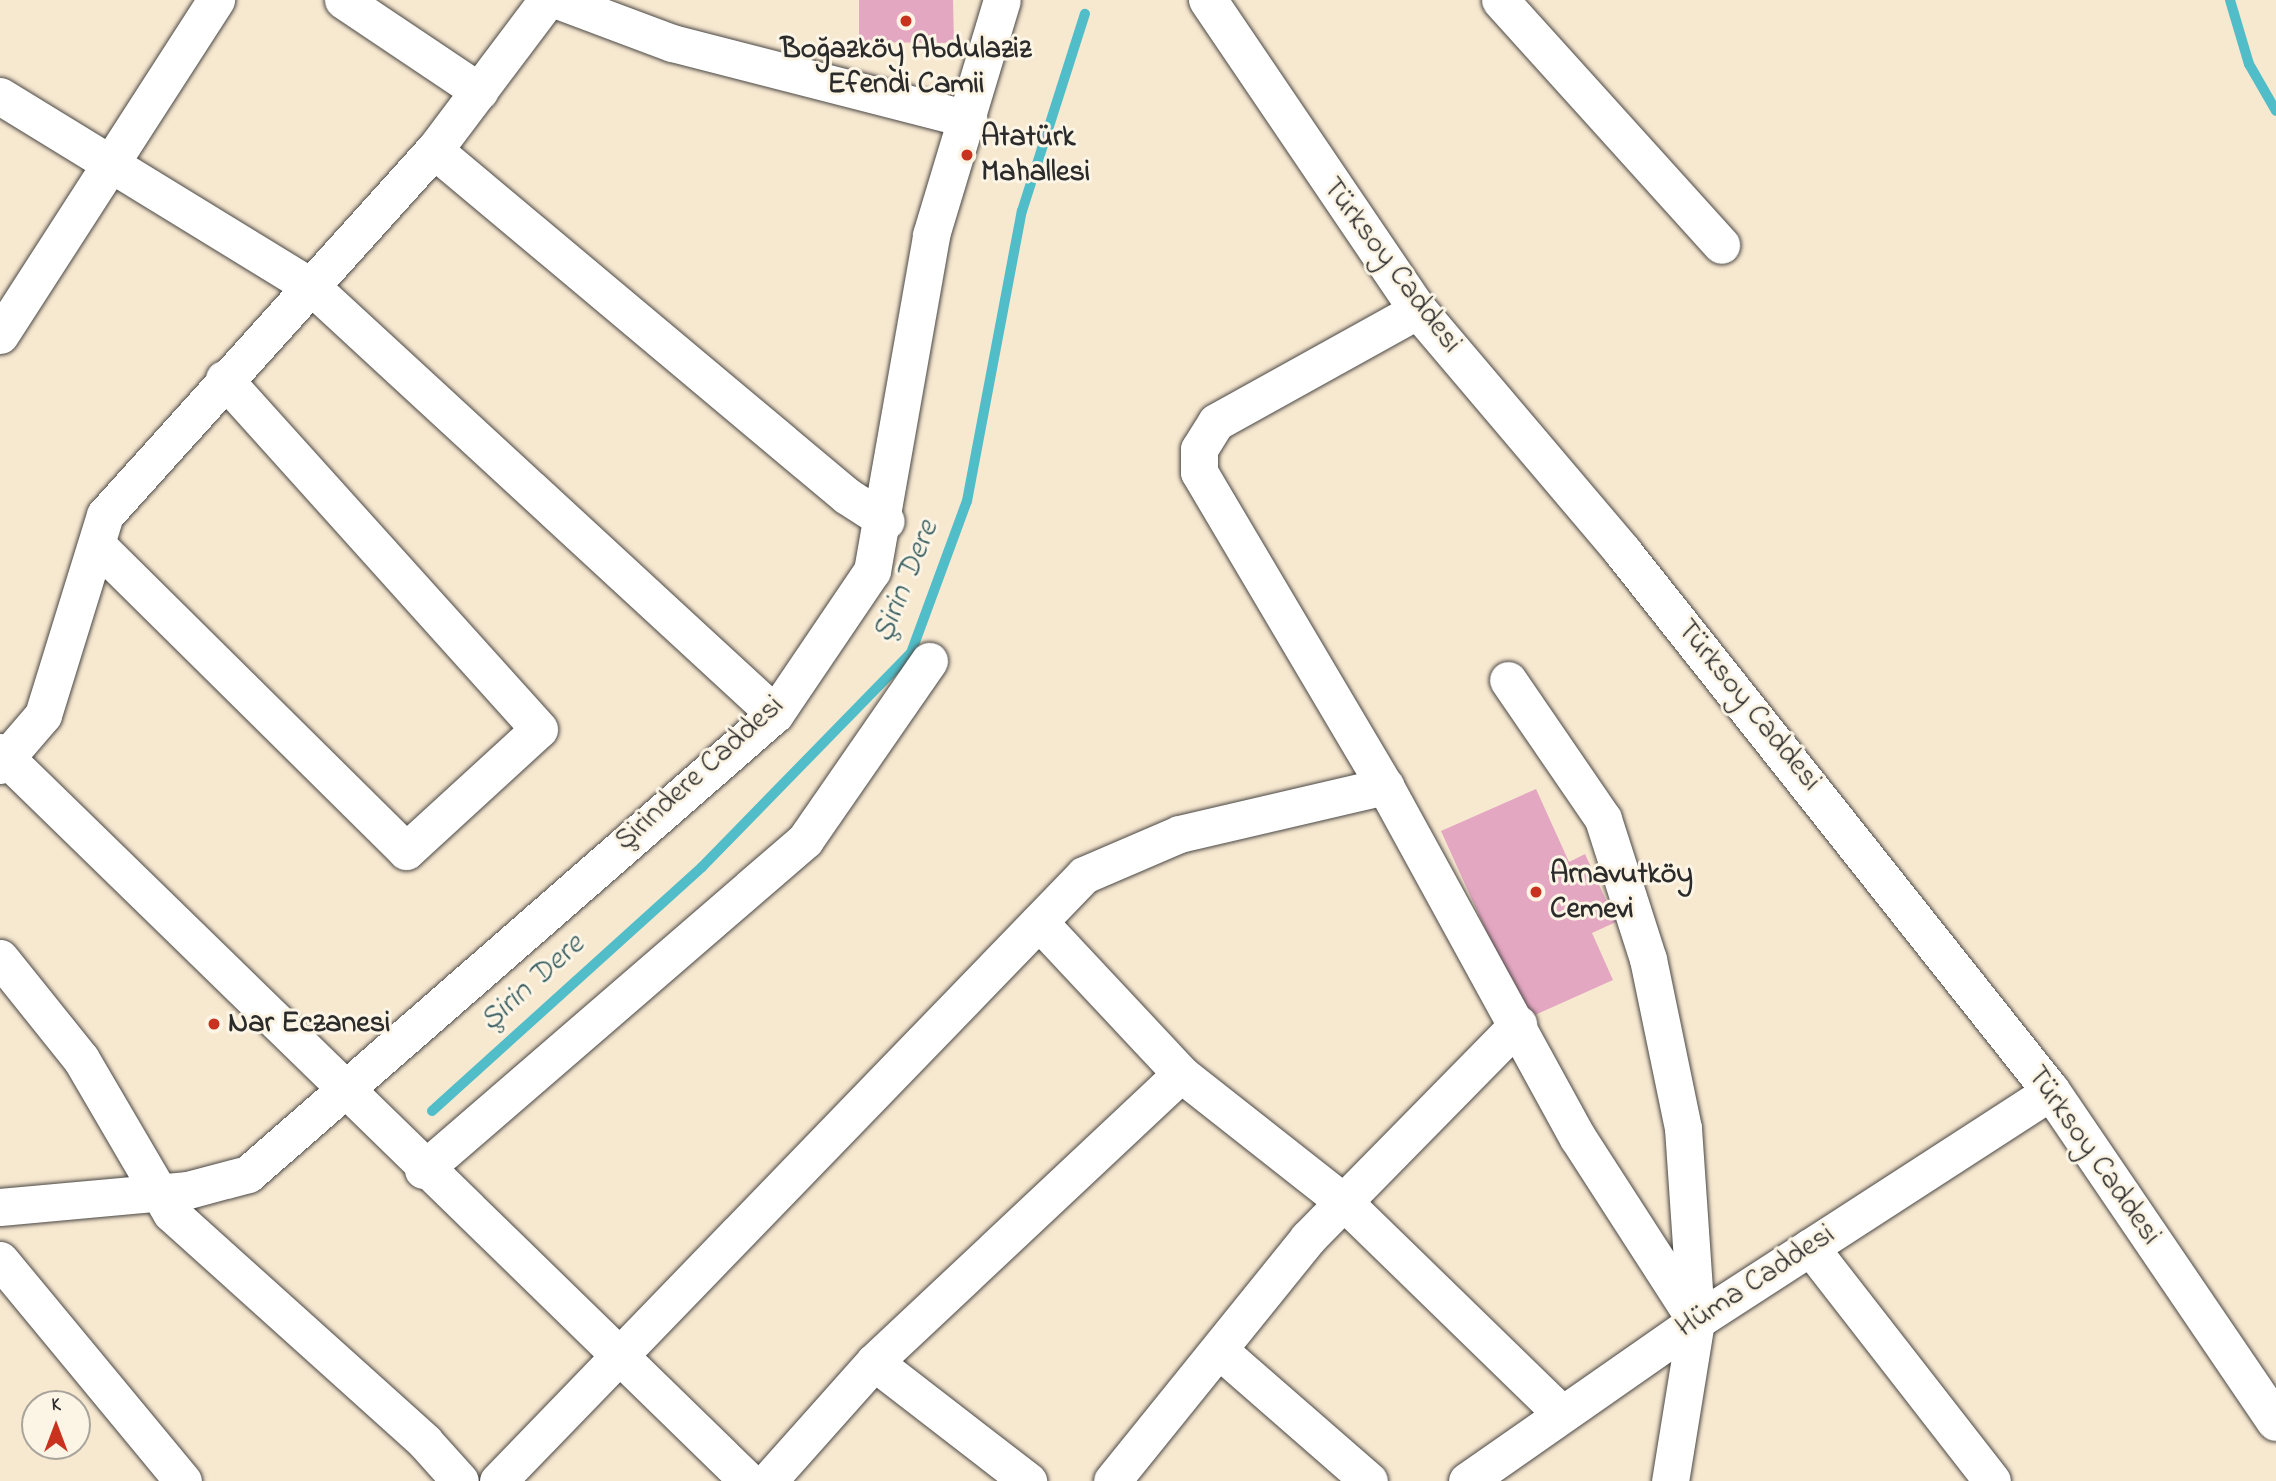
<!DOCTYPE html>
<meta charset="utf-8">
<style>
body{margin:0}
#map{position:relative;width:2276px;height:1481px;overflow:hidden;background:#f7e8d0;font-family:"Indie Flower",sans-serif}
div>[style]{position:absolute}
.stream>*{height:10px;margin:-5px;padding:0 5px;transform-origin:5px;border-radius:5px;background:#50bdc8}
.building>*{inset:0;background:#e4a7c2}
.roads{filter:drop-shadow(0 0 2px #4a4744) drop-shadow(0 0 2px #4a4744)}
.minor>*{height:37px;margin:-18.5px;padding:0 18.5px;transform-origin:18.5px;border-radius:18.5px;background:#fff}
.major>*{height:38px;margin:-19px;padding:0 19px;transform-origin:19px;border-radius:19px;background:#fff}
.dots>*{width:19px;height:19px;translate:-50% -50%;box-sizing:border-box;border:4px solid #fcf5e5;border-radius:50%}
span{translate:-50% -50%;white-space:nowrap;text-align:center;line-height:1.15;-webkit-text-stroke:6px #fcf5e5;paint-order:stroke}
.poi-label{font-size:30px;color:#2b2b2b;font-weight:700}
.left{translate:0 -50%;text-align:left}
.street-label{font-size:30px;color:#2b2b2b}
.water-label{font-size:32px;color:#385e62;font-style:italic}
.north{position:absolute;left:21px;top:1390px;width:70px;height:70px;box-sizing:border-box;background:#fcf5e5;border:2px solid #a8a49b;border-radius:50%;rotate:0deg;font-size:19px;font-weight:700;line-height:28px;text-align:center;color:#2b2b2b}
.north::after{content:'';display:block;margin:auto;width:24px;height:32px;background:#c8321e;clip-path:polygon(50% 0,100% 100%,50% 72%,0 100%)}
</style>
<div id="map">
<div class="stream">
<i style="left:2230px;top:0;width:67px;rotate:73.5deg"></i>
<i style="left:2249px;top:64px;width:54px;rotate:60.1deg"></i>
<i style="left:432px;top:1111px;width:364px;rotate:-42.1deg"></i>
<i style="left:702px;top:867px;width:299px;rotate:-45.7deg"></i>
<i style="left:911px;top:653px;width:162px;rotate:-69.8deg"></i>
<i style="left:967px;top:501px;width:295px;rotate:-79.3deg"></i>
<i style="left:1022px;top:211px;width:207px;rotate:-72.3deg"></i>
</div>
<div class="building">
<i style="clip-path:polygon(859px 0,953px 0,954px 43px,859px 42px)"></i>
<i style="clip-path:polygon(1536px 789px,1569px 862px,1585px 854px,1616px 922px,1592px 933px,1613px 980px,1526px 1019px,1441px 831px)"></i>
</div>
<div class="roads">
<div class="minor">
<i style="left:343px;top:0;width:164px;rotate:33.8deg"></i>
<i style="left:557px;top:0;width:123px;rotate:20.5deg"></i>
<i style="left:672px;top:43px;width:306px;rotate:14.4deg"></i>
<i style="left:1500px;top:0;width:330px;rotate:47.9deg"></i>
<i style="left:0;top:96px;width:367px;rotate:31.5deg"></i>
<i style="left:313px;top:288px;width:628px;rotate:42.68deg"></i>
<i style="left:434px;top:150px;width:539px;rotate:39.96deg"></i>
<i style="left:847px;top:496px;width:46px;rotate:32.7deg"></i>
<i style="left:1418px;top:310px;width:231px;rotate:151deg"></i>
<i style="left:1216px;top:422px;width:32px;rotate:122deg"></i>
<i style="left:1199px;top:449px;width:23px;rotate:90deg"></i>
<i style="left:1199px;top:472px;width:365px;rotate:59.4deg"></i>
<i style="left:1385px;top:786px;width:401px;rotate:61.3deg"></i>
<i style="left:1578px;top:1138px;width:218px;rotate:57.2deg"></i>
<i style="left:0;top:335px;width:399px;rotate:-57.2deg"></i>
<i style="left:99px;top:547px;width:432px;rotate:44.7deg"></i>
<i style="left:406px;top:851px;width:180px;rotate:-42.5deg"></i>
<i style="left:539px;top:729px;width:471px;rotate:-132deg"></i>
<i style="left:1508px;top:680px;width:168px;rotate:55.6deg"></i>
<i style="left:1603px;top:819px;width:147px;rotate:72.2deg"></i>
<i style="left:1648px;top:959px;width:173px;rotate:78.3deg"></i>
<i style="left:1683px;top:1128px;width:193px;rotate:86.1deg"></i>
<i style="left:1696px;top:1321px;width:162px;rotate:99.2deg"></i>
<i style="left:0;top:752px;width:1044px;rotate:44.26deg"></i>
<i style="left:0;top:765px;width:66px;rotate:-49.3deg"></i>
<i style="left:43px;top:715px;width:209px;rotate:-72.8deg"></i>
<i style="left:105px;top:515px;width:491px;rotate:-48deg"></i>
<i style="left:434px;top:150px;width:188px;rotate:-53deg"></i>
<i style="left:1039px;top:922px;width:208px;rotate:46.9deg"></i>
<i style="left:1181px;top:1074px;width:209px;rotate:38.2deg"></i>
<i style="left:1345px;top:1203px;width:300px;rotate:44.2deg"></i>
<i style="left:0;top:958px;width:129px;rotate:51.3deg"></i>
<i style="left:81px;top:1059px;width:178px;rotate:59.7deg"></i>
<i style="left:171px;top:1213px;width:342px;rotate:42deg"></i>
<i style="left:425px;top:1442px;width:52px;rotate:48.1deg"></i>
<i style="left:423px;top:1170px;width:505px;rotate:-40.82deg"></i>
<i style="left:805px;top:840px;width:218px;rotate:-55.3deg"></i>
<i style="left:0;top:1207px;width:189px;rotate:-5.2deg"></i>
<i style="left:188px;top:1190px;width:62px;rotate:-14.9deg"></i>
<i style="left:248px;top:1174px;width:700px;rotate:-41.12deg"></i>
<i style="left:775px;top:714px;width:173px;rotate:-55.9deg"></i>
<i style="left:872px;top:571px;width:341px;rotate:-80deg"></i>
<i style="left:931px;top:235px;width:245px;rotate:-73.2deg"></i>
<i style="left:1810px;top:1247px;width:296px;rotate:52.1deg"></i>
<i style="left:0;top:1260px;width:287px;rotate:50.4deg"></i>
<i style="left:1219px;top:1350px;width:199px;rotate:41.1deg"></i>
<i style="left:874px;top:1362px;width:195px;rotate:37.7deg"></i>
<i style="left:498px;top:1481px;width:843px;rotate:-45.96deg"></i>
<i style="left:1084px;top:875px;width:103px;rotate:-23.3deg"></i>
<i style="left:1179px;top:834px;width:212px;rotate:-13.1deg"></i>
<i style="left:768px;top:1481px;width:159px;rotate:-48.3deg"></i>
<i style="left:874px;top:1362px;width:421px;rotate:-43.2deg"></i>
<i style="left:1112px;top:1481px;width:312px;rotate:-51.1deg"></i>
<i style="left:1308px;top:1238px;width:300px;rotate:-45.5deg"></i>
<i style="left:1467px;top:1481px;width:279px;rotate:-34.9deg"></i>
<i style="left:1696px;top:1321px;width:423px;rotate:-32.9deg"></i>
</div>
<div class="major">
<i style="left:1208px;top:0;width:374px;rotate:55.9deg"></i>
<i style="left:1418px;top:310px;width:317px;rotate:49.7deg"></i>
<i style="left:1623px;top:552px;width:688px;rotate:51.55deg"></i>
<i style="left:2051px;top:1091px;width:400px;rotate:55.8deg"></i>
</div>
</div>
<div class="dots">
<i style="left:906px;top:21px;background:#c8321e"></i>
<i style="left:967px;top:155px;background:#c8321e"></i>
<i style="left:1536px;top:892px;background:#c8321e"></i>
<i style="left:214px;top:1024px;background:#c8321e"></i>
</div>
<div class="poi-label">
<span style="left:906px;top:67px">Boğazköy Abdulaziz<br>Efendi Camii</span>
<span class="left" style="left:981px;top:155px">Atatürk<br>Mahallesi</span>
<span class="left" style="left:1550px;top:892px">Arnavutköy<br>Cemevi</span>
<span class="left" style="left:228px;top:1024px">Nar Eczanesi</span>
</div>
<div class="street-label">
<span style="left:1391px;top:266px;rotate:53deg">Türksoy Caddesi</span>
<span style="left:1748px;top:706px;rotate:51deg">Türksoy Caddesi</span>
<span style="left:700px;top:774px;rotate:-42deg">Şirindere Caddesi</span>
<span style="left:2093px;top:1156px;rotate:55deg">Türksoy Caddesi</span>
<span style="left:1756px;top:1282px;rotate:-33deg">Hüma Caddesi</span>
</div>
<div class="water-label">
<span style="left:907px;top:582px;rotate:-68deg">Şirin Dere</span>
<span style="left:533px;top:984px;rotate:-42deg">Şirin Dere</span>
</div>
<div class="north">K</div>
</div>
